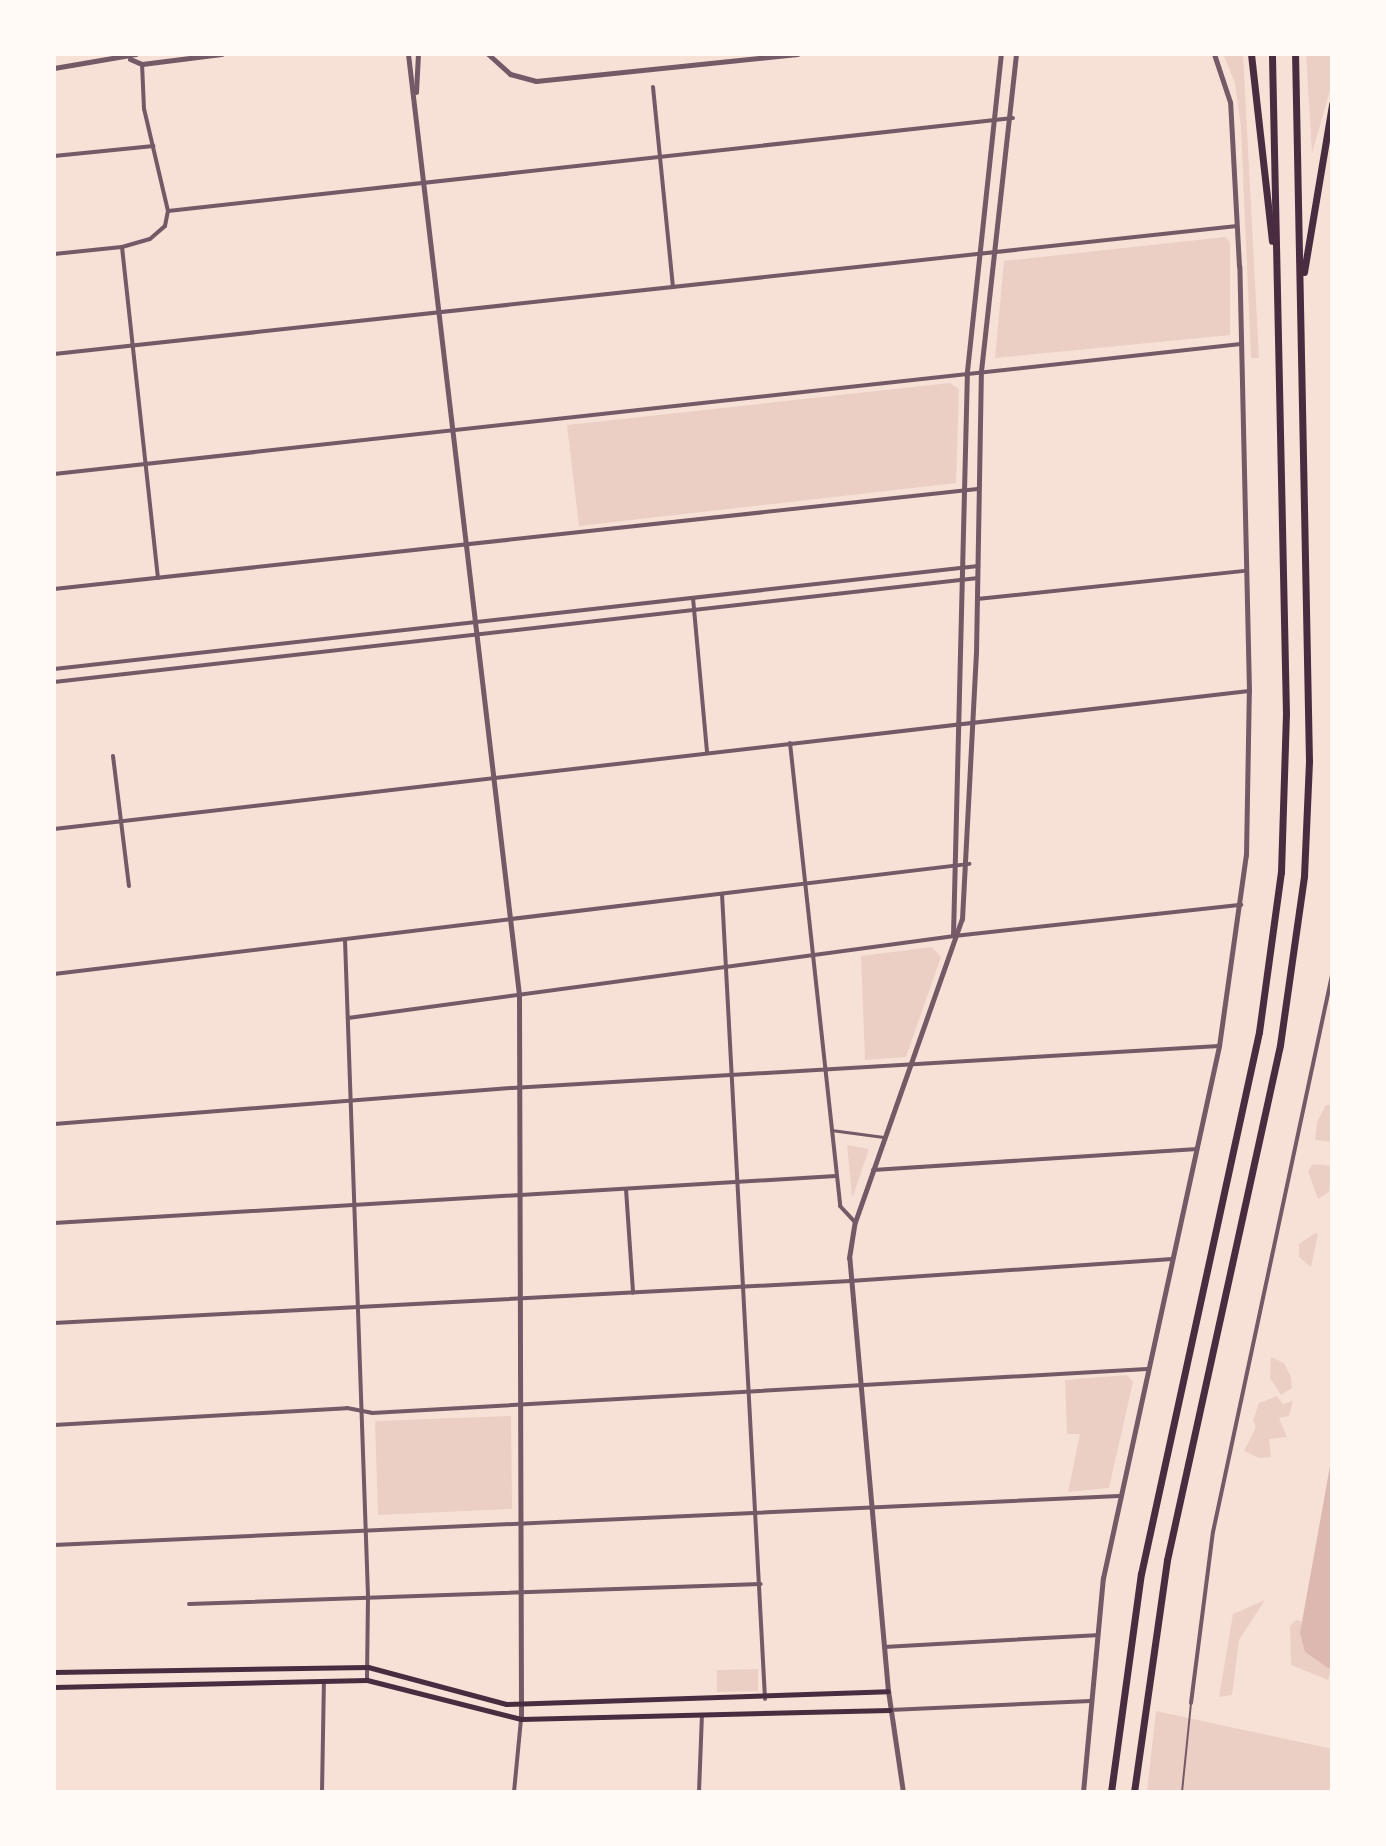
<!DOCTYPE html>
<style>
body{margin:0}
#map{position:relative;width:1386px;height:1846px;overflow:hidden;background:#f7e1d7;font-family:"Public Sans",sans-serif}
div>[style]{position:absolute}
.green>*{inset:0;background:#ebcfc5}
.water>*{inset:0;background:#dcb8b0}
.service>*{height:2px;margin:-1px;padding:0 1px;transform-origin:1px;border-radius:1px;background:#755966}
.pedestrian>*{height:3px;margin:-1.5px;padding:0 1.5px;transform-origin:1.5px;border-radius:1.5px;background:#755966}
.minor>*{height:4px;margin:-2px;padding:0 2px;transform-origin:2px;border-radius:2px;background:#755966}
.tertiary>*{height:5px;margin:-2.5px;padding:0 2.5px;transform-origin:2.5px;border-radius:2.5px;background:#755966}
.secondary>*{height:5px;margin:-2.5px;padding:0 2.5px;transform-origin:2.5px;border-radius:2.5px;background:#4a2c40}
.motorway>*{height:7px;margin:-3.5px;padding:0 3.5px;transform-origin:3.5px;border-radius:3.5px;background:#4a2c40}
span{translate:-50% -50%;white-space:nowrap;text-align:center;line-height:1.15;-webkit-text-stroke:6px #fffaf5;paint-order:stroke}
.frame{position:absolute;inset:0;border:56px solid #fffaf5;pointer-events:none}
</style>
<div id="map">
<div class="green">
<i style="clip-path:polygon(1223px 54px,1243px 54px,1259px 358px,1251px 358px,1241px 128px,1235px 83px)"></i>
<i style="clip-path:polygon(1306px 54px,1332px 54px,1332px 84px,1312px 153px)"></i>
<i style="clip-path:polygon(1225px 237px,1230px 242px,1230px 335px,995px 358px,1004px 261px)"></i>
<i style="clip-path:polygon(950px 383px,959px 389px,956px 483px,579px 526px,567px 425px)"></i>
<i style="clip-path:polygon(932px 947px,941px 957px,906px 1057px,865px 1060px,861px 956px)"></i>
<i style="clip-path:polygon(1332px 1105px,1332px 1142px,1315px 1140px,1317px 1122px,1326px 1105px)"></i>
<i style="clip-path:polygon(847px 1145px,869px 1149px,853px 1196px,852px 1196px)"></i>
<i style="clip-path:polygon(1313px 1164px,1332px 1166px,1329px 1192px,1318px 1199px,1308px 1171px)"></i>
<i style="clip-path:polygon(1315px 1233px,1318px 1234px,1311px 1267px,1299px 1257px,1299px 1244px)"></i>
<i style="clip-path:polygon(1271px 1357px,1284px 1363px,1291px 1377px,1292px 1388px,1281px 1395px,1270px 1378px)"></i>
<i style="clip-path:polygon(1127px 1375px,1133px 1382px,1109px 1488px,1068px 1492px,1080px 1434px,1067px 1434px,1065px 1380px)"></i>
<i style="clip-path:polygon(1277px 1396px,1283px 1404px,1293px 1401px,1289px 1416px,1279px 1418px,1287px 1437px,1269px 1439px,1271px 1457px,1259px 1458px,1244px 1451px,1256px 1427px,1253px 1421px,1259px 1403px)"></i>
<i style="clip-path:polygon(511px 1416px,512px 1509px,378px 1515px,375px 1421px)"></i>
<i style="clip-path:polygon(1265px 1600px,1239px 1640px,1232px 1695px,1219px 1697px,1233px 1614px)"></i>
<i style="clip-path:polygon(1296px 1620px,1301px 1621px,1305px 1652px,1332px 1668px,1328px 1680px,1291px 1665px,1290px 1626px)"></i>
<i style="clip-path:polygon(758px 1669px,758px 1691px,717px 1692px,717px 1670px)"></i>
<i style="clip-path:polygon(1156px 1711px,1332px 1749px,1332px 1792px,1147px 1792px)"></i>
</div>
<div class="water">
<i style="clip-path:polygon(1332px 1455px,1332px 1668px,1328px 1668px,1305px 1652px,1300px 1633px)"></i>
</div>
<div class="service">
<i style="left:1182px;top:1792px;width:88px;rotate:-84.2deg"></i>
</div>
<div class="pedestrian">
<i style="left:831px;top:1130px;width:53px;rotate:7.5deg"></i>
</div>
<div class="minor">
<i style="left:653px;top:87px;width:201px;rotate:84.3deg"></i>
<i style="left:54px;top:156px;width:100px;rotate:-5.8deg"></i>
<i style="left:168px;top:211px;width:850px;rotate:-6.28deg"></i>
<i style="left:122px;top:247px;width:333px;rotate:83.8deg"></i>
<i style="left:54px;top:254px;width:68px;rotate:-5.9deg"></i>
<i style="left:122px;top:247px;width:29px;rotate:-16deg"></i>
<i style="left:150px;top:239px;width:20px;rotate:-41deg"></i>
<i style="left:165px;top:226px;width:15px;rotate:-79deg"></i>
<i style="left:168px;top:211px;width:105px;rotate:-103.2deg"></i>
<i style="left:144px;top:109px;width:45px;rotate:-92.5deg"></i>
<i style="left:54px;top:354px;width:1190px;rotate:-6.18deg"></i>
<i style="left:54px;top:474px;width:1194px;rotate:-6.25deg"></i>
<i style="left:54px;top:589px;width:929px;rotate:-6.18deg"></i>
<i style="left:693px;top:598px;width:155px;rotate:84.8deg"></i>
<i style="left:977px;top:599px;width:269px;rotate:-6deg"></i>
<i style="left:54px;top:669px;width:930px;rotate:-6.36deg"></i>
<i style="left:54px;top:682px;width:930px;rotate:-6.42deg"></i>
<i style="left:790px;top:743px;width:466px;rotate:83.8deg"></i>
<i style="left:840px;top:1206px;width:22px;rotate:47deg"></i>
<i style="left:113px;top:756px;width:131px;rotate:83deg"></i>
<i style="left:54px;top:829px;width:1203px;rotate:-6.59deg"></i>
<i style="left:722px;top:894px;width:806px;rotate:86.94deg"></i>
<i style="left:345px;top:940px;width:656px;rotate:87.99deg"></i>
<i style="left:368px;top:1596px;width:84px;rotate:90.7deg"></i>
<i style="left:54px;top:974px;width:922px;rotate:-6.86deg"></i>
<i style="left:348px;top:1018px;width:612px;rotate:-7.71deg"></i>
<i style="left:954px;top:936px;width:289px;rotate:-6.2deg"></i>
<i style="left:54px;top:1124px;width:459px;rotate:-4.5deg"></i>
<i style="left:512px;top:1088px;width:708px;rotate:-3.4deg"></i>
<i style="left:873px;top:1170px;width:325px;rotate:-3.7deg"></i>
<i style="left:626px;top:1189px;width:104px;rotate:86.1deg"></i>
<i style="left:54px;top:1223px;width:783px;rotate:-3.44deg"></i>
<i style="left:54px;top:1323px;width:797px;rotate:-3.02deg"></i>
<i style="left:850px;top:1281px;width:323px;rotate:-3.9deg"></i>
<i style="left:54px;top:1425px;width:293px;rotate:-3.3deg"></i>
<i style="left:347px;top:1408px;width:25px;rotate:11deg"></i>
<i style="left:372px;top:1413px;width:776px;rotate:-3.25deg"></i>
<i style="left:54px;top:1545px;width:1066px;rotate:-2.63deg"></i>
<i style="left:189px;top:1604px;width:572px;rotate:-2deg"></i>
<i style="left:884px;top:1647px;width:212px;rotate:-3.2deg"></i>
<i style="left:1191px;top:1703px;width:172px;rotate:-82.7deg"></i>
<i style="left:1213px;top:1532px;width:570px;rotate:-77.94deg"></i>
<i style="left:890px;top:1710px;width:201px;rotate:-2.6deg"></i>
<i style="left:322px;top:1792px;width:111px;rotate:-89deg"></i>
<i style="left:514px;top:1792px;width:73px;rotate:-84.5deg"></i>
<i style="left:699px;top:1792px;width:77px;rotate:-87.8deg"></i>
</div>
<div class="tertiary">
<i style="left:408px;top:54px;width:948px;rotate:83.27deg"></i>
<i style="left:519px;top:995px;width:724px;rotate:89.84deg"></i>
<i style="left:488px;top:54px;width:30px;rotate:42deg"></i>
<i style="left:510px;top:74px;width:27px;rotate:15deg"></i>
<i style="left:536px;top:81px;width:263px;rotate:-5.9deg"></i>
<i style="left:130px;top:59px;width:13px;rotate:23deg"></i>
<i style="left:142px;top:64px;width:80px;rotate:-7.2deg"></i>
<i style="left:54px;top:68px;width:83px;rotate:-9.7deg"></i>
<i style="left:416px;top:92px;width:38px;rotate:-87deg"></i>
<i style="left:953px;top:935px;width:564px;rotate:-88.58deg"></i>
<i style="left:967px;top:371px;width:319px;rotate:-83.9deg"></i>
<i style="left:903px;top:1792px;width:102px;rotate:-98.4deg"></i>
<i style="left:888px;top:1691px;width:435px;rotate:-95.1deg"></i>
<i style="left:849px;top:1258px;width:36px;rotate:-81deg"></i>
<i style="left:855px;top:1222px;width:321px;rotate:-70.6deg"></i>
<i style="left:962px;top:919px;width:266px;rotate:-87deg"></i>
<i style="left:976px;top:653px;width:282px;rotate:-89deg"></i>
<i style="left:981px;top:371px;width:319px;rotate:-83.7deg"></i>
<i style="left:1083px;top:1792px;width:215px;rotate:-84.7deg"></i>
<i style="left:1103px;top:1578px;width:544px;rotate:-77.7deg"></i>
<i style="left:1219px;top:1046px;width:193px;rotate:-82deg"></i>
<i style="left:1246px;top:855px;width:164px;rotate:-89deg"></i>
<i style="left:1249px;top:691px;width:425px;rotate:-91.3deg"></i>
<i style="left:1239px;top:266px;width:164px;rotate:-93.1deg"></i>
<i style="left:1230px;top:102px;width:51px;rotate:-108.4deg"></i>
</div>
<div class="secondary">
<i style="left:54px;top:1672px;width:314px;rotate:-0.9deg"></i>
<i style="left:368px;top:1667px;width:143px;rotate:15deg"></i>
<i style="left:506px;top:1704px;width:382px;rotate:-1.9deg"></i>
<i style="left:54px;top:1687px;width:313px;rotate:-1.3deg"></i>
<i style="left:367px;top:1680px;width:159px;rotate:14.2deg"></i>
<i style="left:521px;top:1719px;width:369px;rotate:-1.4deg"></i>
</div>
<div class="motorway">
<i style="left:1251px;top:54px;width:188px;rotate:83.6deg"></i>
<i style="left:1304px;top:272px;width:170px;rotate:-80.5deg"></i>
<i style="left:1111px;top:1792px;width:220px;rotate:-82.2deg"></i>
<i style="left:1141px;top:1574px;width:555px;rotate:-77.72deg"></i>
<i style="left:1259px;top:1032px;width:162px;rotate:-82.2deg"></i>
<i style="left:1281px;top:872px;width:158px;rotate:-88.2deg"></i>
<i style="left:1286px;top:714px;width:660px;rotate:-91.22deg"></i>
<i style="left:1134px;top:1792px;width:234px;rotate:-81.9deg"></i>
<i style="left:1167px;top:1560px;width:527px;rotate:-77.62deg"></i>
<i style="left:1280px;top:1045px;width:171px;rotate:-81.9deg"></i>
<i style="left:1304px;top:876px;width:115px;rotate:-87.5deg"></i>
<i style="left:1309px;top:761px;width:707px;rotate:-91.13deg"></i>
</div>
<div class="frame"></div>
</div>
